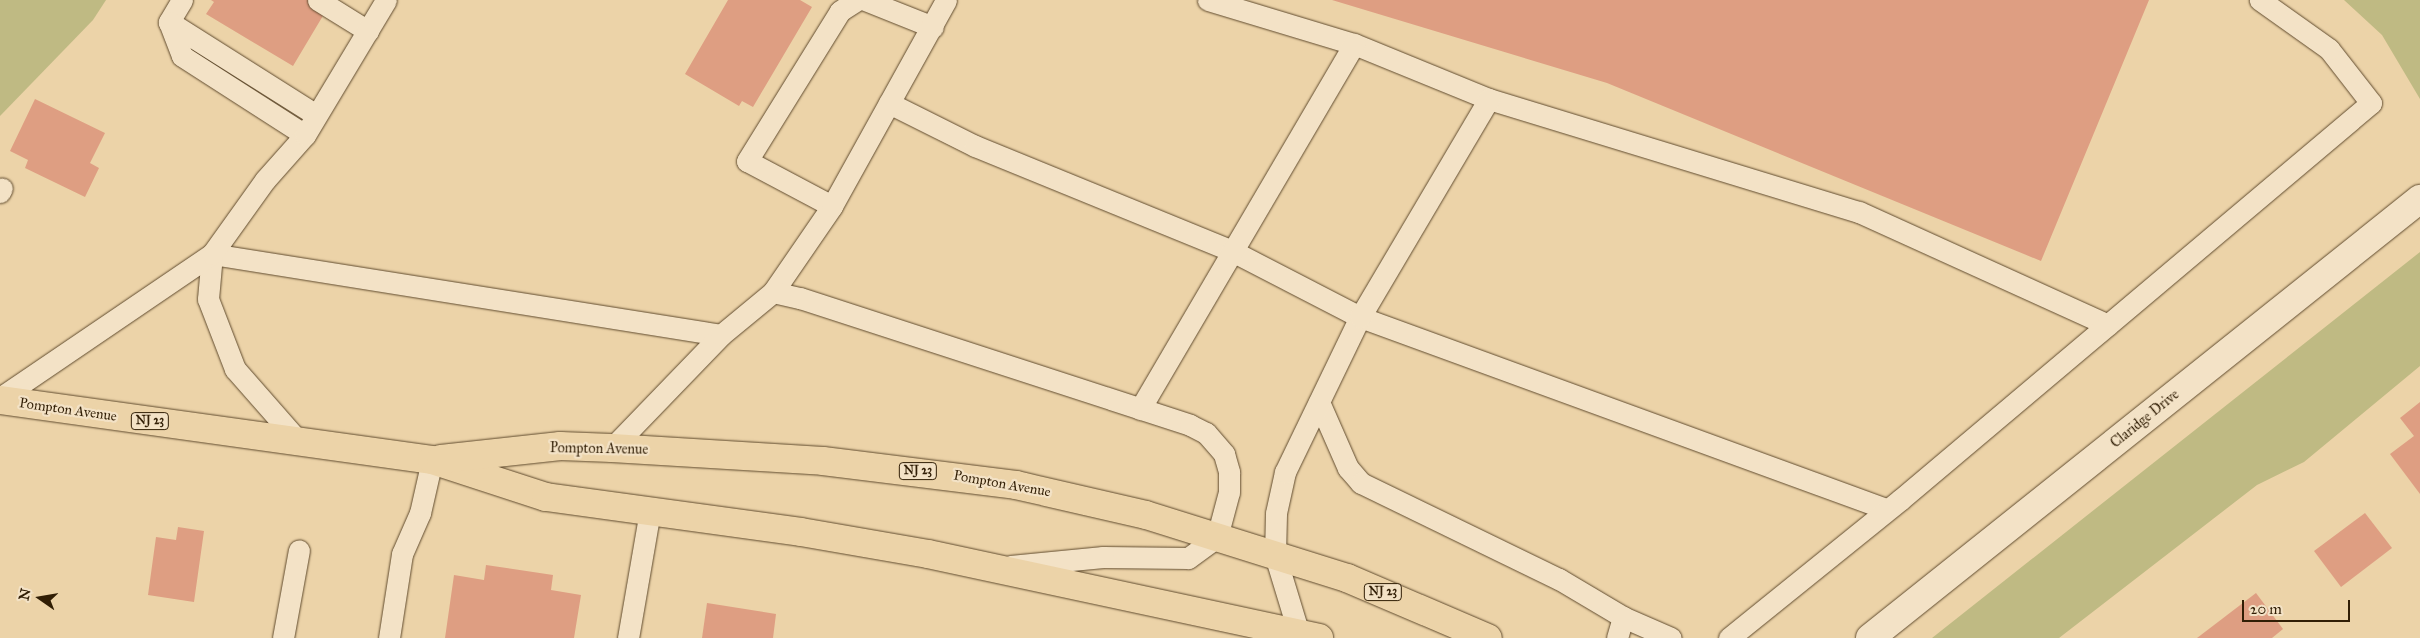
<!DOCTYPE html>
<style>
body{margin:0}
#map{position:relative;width:2420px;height:638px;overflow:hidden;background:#ecd3a8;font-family:"IM FELL Great Primer",serif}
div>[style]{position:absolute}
.green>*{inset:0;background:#bfba83}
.building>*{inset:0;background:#de9e82}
.roads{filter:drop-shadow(0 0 1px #604b2e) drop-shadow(0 0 1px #604b2e)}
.lane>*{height:21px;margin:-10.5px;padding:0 10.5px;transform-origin:10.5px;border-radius:10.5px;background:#f3e2c6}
.street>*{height:28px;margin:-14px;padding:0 14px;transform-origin:14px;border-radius:14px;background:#f3e2c6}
.primary>*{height:28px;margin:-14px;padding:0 14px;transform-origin:14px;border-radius:14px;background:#ecd3a8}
span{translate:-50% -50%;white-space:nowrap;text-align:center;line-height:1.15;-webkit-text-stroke:4.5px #f3e2c6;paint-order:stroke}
.shield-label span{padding:1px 4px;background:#f3e2c6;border:1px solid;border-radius:4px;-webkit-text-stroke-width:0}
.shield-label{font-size:12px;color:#311e05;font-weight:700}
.street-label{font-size:14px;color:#311e05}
.north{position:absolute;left:15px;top:573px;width:50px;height:50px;-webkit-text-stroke:4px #f3e2c6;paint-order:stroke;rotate:283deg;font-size:14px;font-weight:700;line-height:20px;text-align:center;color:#311e05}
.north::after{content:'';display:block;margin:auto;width:18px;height:22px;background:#311e05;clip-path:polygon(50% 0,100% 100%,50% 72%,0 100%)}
.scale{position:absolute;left:2242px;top:600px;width:108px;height:22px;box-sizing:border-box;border:2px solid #311e05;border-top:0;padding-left:6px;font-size:15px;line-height:18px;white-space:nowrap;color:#311e05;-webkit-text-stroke:4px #f3e2c6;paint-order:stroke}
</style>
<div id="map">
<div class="green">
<i style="clip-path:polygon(0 0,106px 0,93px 20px,0 116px)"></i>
<i style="clip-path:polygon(2344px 0,2420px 0,2420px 99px,2382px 35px)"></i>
<i style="clip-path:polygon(2420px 252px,2420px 366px,2304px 462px,2257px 485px,2059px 638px,1932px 638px)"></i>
</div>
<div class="building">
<i style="clip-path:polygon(211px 0,312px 0,327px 9px,293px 66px,206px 14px,214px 2px)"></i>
<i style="clip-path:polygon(728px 0,800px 0,812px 7px,753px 107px,742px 101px,739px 106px,685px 74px)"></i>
<i style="clip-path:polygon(1332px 0,2149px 0,2041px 261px,1607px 83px)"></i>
<i style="clip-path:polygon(35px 99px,105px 133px,90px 163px,99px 168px,85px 197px,25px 168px,28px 160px,10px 151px)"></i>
<i style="clip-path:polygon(2420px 402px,2420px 494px,2390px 454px,2414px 436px,2400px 418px)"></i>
<i style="clip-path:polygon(2365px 513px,2392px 548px,2341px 587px,2314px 551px)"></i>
<i style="clip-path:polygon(178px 527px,204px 531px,194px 602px,148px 595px,156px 537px,176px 540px)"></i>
<i style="clip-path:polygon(486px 565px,553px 575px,551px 590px,581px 595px,574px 638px,445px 638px,454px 575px,484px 580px)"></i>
<i style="clip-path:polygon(2256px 593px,2283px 629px,2272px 638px,2197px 638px)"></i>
<i style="clip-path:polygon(707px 603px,776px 614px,773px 638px,702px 638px)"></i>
</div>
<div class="roads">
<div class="lane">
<i style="left:182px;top:0;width:26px;rotate:121deg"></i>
<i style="left:169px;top:22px;width:36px;rotate:69deg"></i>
<i style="left:182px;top:56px;width:146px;rotate:32.7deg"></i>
<i style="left:318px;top:0;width:59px;rotate:31.8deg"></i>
<i style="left:865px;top:0;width:73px;rotate:21.7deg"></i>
<i style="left:1208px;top:0;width:152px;rotate:16.8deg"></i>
<i style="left:1354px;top:44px;width:146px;rotate:22.2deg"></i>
<i style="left:1489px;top:99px;width:387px;rotate:17deg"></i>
<i style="left:1859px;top:212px;width:273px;rotate:24.4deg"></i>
<i style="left:169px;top:22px;width:174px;rotate:32.3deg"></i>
<i style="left:889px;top:103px;width:96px;rotate:26.6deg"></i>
<i style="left:975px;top:146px;width:278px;rotate:22.2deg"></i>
<i style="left:1232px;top:251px;width:144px;rotate:27.3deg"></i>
<i style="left:1360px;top:317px;width:560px;rotate:20.05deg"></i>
<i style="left:0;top:192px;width:4px;rotate:-63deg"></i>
<i style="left:832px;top:206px;width:96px;rotate:-152.1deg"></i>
<i style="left:747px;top:161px;width:176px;rotate:-58.2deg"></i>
<i style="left:840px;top:11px;width:20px;rotate:-33deg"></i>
<i style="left:212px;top:254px;width:515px;rotate:9.04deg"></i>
<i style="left:212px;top:254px;width:45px;rotate:95.1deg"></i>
<i style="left:208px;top:299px;width:75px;rotate:68.9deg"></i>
<i style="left:235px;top:369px;width:98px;rotate:48.7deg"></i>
<i style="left:773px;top:292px;width:104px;rotate:-55.5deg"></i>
<i style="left:832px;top:206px;width:235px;rotate:-61deg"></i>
<i style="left:0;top:398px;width:256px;rotate:-34.2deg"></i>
<i style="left:212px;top:254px;width:91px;rotate:-54.4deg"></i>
<i style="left:265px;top:180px;width:60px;rotate:-48.4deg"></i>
<i style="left:305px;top:135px;width:157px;rotate:-59deg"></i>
<i style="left:1319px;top:402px;width:72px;rotate:66.3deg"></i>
<i style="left:1348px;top:468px;width:20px;rotate:49deg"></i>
<i style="left:1361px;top:483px;width:220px;rotate:25.9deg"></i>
<i style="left:1559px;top:579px;width:74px;rotate:30.7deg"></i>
<i style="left:1623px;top:617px;width:52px;rotate:23.6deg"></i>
<i style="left:1140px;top:409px;width:423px;rotate:-59.6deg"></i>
<i style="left:612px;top:448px;width:157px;rotate:-46deg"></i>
<i style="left:721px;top:335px;width:67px;rotate:-39.6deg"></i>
<i style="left:773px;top:292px;width:28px;rotate:13deg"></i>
<i style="left:800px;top:298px;width:410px;rotate:18deg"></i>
<i style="left:1190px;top:425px;width:18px;rotate:27deg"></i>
<i style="left:1206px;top:433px;width:28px;rotate:49deg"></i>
<i style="left:1224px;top:454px;width:19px;rotate:74deg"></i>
<i style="left:1229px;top:472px;width:20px;rotate:90deg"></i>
<i style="left:1229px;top:492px;width:47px;rotate:104.9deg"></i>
<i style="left:1217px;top:537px;width:36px;rotate:144deg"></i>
<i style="left:1188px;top:558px;width:85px;rotate:-179.3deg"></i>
<i style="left:1103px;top:557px;width:93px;rotate:174.5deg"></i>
<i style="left:1299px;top:634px;width:83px;rotate:-106.9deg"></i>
<i style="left:1275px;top:555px;width:42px;rotate:-88.6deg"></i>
<i style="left:1276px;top:513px;width:42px;rotate:-77.6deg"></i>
<i style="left:1285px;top:472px;width:172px;rotate:-64.2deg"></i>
<i style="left:1360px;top:317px;width:253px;rotate:-59.4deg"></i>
<i style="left:283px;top:638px;width:89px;rotate:-79.7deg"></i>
<i style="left:389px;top:638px;width:85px;rotate:-81.2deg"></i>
<i style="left:402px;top:554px;width:45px;rotate:-66.3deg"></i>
<i style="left:420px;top:513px;width:54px;rotate:-77.2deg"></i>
<i style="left:628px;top:638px;width:129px;rotate:-80.2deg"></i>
<i style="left:1617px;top:638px;width:22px;rotate:-74deg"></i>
<i style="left:1729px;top:638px;width:220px;rotate:-38.9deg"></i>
<i style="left:1900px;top:500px;width:616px;rotate:-40.13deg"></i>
<i style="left:2371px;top:103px;width:68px;rotate:-127.9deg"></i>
<i style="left:2329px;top:49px;width:85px;rotate:-144.6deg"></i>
</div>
<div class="street">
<i style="left:1870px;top:638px;width:704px;rotate:-38.6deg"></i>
</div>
<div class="primary">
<i style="left:0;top:400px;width:436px;rotate:7.9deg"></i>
<i style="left:432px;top:460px;width:120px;rotate:18deg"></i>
<i style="left:546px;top:497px;width:257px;rotate:7.8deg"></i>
<i style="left:801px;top:532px;width:129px;rotate:9.8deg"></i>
<i style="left:928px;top:554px;width:400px;rotate:12.1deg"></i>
<i style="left:441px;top:459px;width:120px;rotate:-6.2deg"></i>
<i style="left:560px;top:446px;width:52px;rotate:2.2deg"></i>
<i style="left:612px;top:448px;width:211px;rotate:3.5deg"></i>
<i style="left:823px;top:461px;width:194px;rotate:7.1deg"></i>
<i style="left:1016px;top:485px;width:133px;rotate:13deg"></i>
<i style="left:1146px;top:515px;width:211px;rotate:17.4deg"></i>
<i style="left:1347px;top:578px;width:153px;rotate:23.1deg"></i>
</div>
</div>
<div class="shield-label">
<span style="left:150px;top:421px">NJ 23</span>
<span style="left:918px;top:471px">NJ 23</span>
<span style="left:1383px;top:592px">NJ 23</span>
</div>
<div class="street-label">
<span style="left:68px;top:410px;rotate:8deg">Pompton Avenue</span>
<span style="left:2145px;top:419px;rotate:-39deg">Claridge Drive</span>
<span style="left:599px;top:449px;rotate:1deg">Pompton Avenue</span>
<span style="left:1002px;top:484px;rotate:10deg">Pompton Avenue</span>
</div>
<div class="north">N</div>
<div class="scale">20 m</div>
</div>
